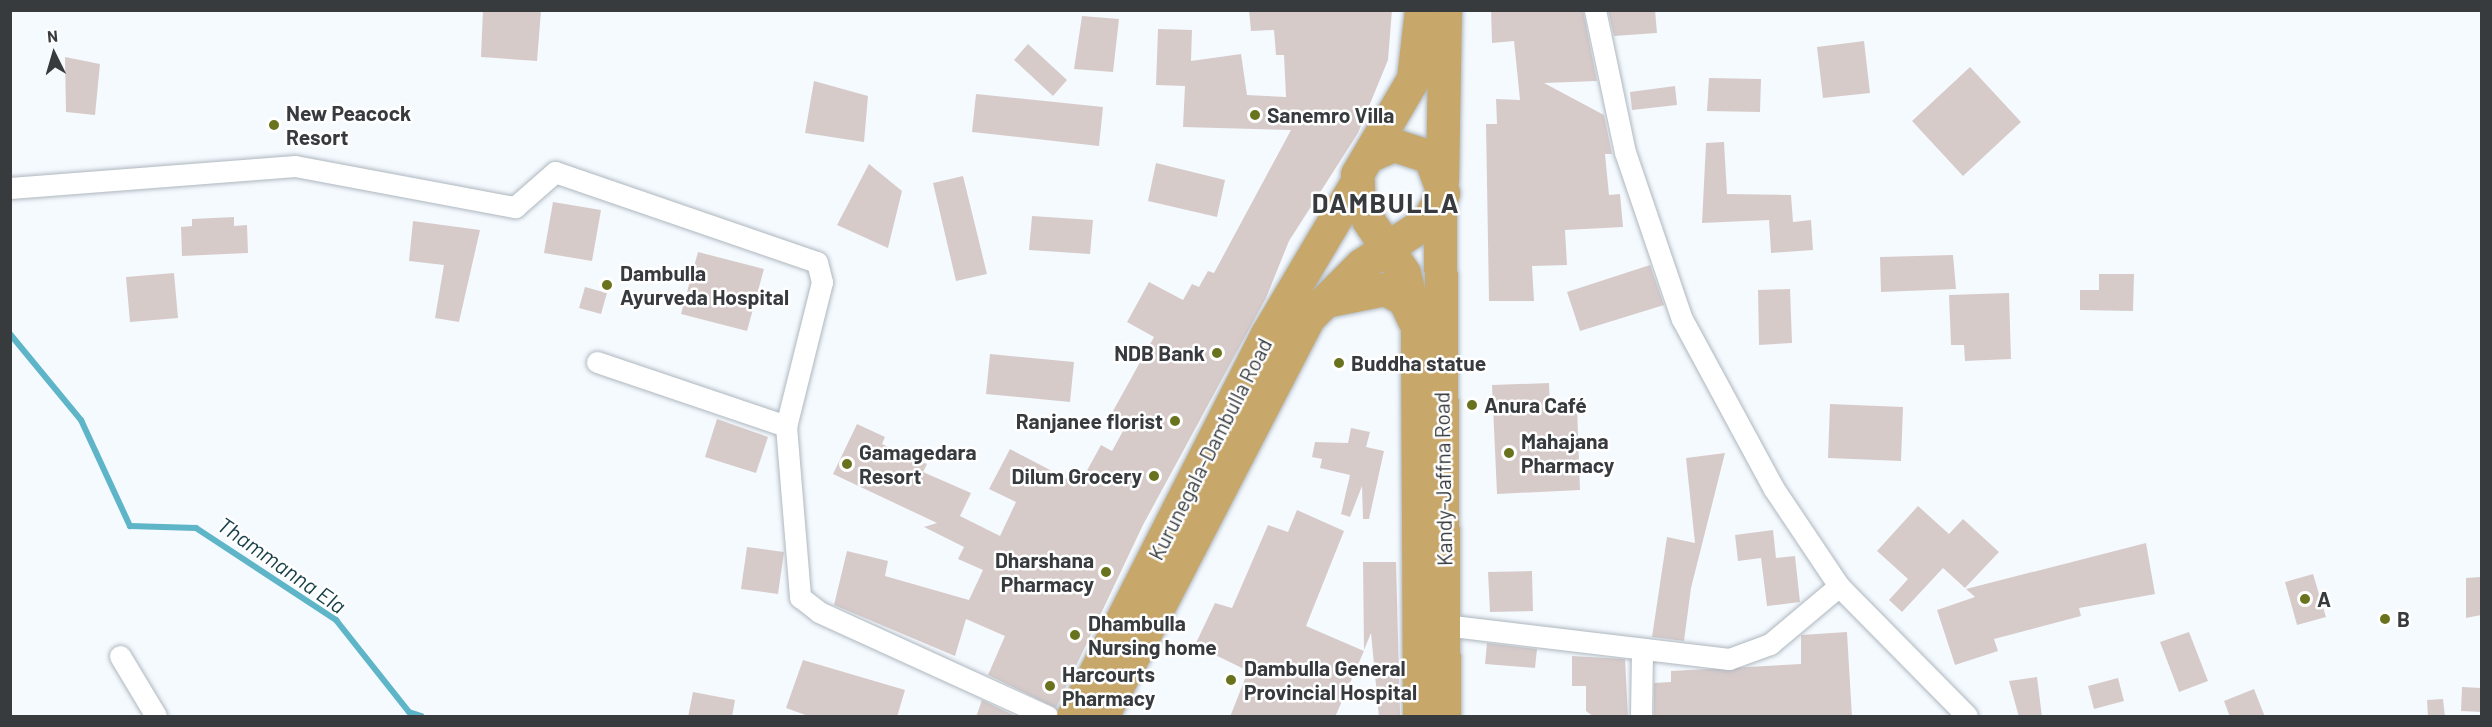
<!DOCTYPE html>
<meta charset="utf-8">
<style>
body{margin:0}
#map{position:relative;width:2492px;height:727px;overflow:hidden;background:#f5faff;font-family:Barlow,sans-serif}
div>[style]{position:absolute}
.stream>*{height:6px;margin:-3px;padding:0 3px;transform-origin:3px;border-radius:3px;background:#5fb5c8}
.building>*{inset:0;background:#d7cbca}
.roads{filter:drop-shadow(0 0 2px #aeb7be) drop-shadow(0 0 2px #aeb7be)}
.minor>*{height:21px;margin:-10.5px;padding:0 10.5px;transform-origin:10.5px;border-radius:10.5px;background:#fff}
.trunk>*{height:33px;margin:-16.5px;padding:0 16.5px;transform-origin:16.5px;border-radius:16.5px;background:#c8a76a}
.dots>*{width:16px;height:16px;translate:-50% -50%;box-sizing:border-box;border:3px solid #fff;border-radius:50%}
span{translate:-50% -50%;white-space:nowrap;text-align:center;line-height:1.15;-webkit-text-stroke:5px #fff;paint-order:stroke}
.poi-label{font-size:21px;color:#373b3e;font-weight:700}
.left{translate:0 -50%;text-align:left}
.right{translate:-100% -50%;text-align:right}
.street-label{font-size:21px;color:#373b3e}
.water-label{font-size:22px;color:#173f48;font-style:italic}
.district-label{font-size:27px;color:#373b3e;font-weight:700;letter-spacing:1.5px}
.frame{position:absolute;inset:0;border:12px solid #373b3e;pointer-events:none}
.north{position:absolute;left:24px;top:24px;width:60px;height:60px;-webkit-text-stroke:4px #fff;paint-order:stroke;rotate:355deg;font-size:16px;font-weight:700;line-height:24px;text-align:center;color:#373b3e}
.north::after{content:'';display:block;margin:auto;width:21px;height:27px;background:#373b3e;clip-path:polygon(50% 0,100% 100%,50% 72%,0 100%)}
</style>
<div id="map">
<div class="stream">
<i style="left:10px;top:334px;width:112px;rotate:50.5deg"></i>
<i style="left:81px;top:420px;width:117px;rotate:65.2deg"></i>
<i style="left:130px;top:526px;width:66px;rotate:1.7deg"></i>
<i style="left:196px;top:528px;width:168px;rotate:33.3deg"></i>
<i style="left:336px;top:620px;width:117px;rotate:51.6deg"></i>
<i style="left:409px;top:712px;width:13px;rotate:18deg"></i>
</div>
<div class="building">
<i style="clip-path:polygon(483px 10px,541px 11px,537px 61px,481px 57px)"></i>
<i style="clip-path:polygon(1249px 10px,1392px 10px,1388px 60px,1358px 133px,1289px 241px,1266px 298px,1143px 525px,1056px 708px,988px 675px,1005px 636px,966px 619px,955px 656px,834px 605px,847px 551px,888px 561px,885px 576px,969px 600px,983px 570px,958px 559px,964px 547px,924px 527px,937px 523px,833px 474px,857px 424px,885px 437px,882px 444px,927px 464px,923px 472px,971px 493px,960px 516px,1000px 536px,1016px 502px,989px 489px,1010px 449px,1079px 485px,1101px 445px,1112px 451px,1129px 420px,1113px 411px,1154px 337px,1127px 322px,1149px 282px,1183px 300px,1192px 284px,1199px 287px,1208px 271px,1214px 273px,1291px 130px,1183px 127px,1185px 86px,1156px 85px,1158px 29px,1192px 30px,1191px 61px,1241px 54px,1247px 95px,1286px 97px,1284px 55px,1276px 55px,1274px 30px,1251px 31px)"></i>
<i style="clip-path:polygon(1491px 10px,1583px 10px,1597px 81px,1544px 83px,1604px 115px,1612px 154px,1605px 154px,1609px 195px,1620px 194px,1623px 227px,1565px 230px,1567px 265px,1532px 266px,1534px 301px,1489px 301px,1486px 124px,1497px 124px,1496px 99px,1520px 100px,1514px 41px,1492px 43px)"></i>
<i style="clip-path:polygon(1608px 10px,1655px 10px,1657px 33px,1614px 36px)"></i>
<i style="clip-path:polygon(1082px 16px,1119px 19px,1113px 72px,1074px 69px)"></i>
<i style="clip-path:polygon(1864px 41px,1870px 93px,1823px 98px,1817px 47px)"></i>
<i style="clip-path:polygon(1028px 44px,1067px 80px,1053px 96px,1014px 60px)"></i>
<i style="clip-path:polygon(65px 57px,100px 64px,95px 115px,66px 112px)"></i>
<i style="clip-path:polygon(1970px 67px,2021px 122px,1963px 176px,1912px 121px)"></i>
<i style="clip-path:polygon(1709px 78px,1761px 79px,1760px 112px,1707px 111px)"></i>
<i style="clip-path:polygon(814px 81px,868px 96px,864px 142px,805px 133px)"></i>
<i style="clip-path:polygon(1675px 86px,1677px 105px,1632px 110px,1630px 92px)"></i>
<i style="clip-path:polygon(976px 94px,1103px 107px,1099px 146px,972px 132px)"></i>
<i style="clip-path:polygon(1724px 142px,1727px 194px,1791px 195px,1793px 222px,1811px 220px,1813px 250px,1771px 253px,1769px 220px,1702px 223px,1706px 143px)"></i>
<i style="clip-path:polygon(1156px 163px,1225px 180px,1217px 217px,1148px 201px)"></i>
<i style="clip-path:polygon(869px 164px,902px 191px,888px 248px,837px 225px)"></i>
<i style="clip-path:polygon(963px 176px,987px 274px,956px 281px,933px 183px)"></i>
<i style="clip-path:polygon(553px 202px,601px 210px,592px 261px,544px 253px)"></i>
<i style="clip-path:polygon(1032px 216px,1093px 220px,1090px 254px,1029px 250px)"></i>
<i style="clip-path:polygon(234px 217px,234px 226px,247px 225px,248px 253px,182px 256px,181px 227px,192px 226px,192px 219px)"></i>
<i style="clip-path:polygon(413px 221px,480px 230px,459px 322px,435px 318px,444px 265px,409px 261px)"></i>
<i style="clip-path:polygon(698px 252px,764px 269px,747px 331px,681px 314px)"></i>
<i style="clip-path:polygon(1953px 255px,1956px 289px,1881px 292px,1880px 257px)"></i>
<i style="clip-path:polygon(1650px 265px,1664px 305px,1580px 331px,1567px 292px)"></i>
<i style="clip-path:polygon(174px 273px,178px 318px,130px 322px,126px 277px)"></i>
<i style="clip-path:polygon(2099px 274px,2134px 274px,2133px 311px,2080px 310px,2080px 290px,2099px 290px)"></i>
<i style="clip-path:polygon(585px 287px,607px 293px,601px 314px,579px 308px)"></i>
<i style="clip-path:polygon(1790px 289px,1792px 343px,1759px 345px,1758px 290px)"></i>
<i style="clip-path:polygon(2009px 293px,2011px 359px,1965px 361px,1964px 345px,1951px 345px,1949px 295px)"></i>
<i style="clip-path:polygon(990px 354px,1074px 362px,1070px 402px,986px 394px)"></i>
<i style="clip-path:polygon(1549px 383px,1550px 408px,1577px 407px,1580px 490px,1497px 494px,1492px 385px)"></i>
<i style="clip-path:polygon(1830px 404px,1903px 407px,1901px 461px,1828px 458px)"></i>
<i style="clip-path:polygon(717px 419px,768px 437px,756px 473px,705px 457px)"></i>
<i style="clip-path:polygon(1351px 428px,1370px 432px,1366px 447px,1384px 451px,1369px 519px,1363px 519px,1362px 486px,1350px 517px,1341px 514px,1350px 475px,1320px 468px,1322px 459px,1312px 457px,1315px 442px,1348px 443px)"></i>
<i style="clip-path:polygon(1725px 453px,1691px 588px,1684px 641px,1652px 637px,1667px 537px,1695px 543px,1686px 458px)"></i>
<i style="clip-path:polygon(1918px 506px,1949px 534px,1963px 519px,1999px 552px,1965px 588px,1943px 568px,1902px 612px,1889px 600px,1908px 579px,1877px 551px)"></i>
<i style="clip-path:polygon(1297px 510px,1344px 531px,1306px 626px,1364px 651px,1335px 717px,1230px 717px,1248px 671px,1195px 645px,1215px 603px,1232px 608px,1268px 525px,1288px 532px)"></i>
<i style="clip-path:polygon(1773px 530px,1776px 558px,1795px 556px,1800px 602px,1767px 606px,1761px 558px,1738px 561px,1735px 535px)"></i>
<i style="clip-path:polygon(2146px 543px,2155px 594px,2079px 608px,2081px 616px,1994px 639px,1998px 651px,1955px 665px,1937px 610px,1975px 597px,1966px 589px)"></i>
<i style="clip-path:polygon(747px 547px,784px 552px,778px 594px,741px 589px)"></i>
<i style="clip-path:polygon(1363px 562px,1396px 562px,1400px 715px,1379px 717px,1371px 633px,1364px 650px)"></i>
<i style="clip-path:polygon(1532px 571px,1533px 611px,1490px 612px,1488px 572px)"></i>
<i style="clip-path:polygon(2313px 574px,2326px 617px,2297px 625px,2285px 582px)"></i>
<i style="clip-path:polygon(2481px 577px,2481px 615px,2466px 618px,2466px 578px)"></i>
<i style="clip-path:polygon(1847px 632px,1852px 717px,1654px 717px,1654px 683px,1671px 682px,1671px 671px,1801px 664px,1801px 635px)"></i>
<i style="clip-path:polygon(2189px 632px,2208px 681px,2179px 692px,2160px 642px)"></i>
<i style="clip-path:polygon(1487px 643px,1537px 649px,1535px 668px,1485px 664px)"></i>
<i style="clip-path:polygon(1572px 656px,1625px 659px,1628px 717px,1594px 717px,1586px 711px,1586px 686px,1572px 686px)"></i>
<i style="clip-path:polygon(803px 660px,905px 690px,897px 717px,811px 717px,786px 708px)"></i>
<i style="clip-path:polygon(2037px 677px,2042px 717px,2019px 717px,2009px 681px)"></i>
<i style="clip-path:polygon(2118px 678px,2124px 701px,2094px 709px,2088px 686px)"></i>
<i style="clip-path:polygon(2462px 687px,2481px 688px,2481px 712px,2461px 711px)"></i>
<i style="clip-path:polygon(2254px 689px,2265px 717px,2230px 717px,2224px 701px)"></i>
<i style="clip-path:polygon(693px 692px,735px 700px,732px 717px,688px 717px)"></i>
<i style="clip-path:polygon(2443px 699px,2445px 717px,2428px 717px,2427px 700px)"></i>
<i style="clip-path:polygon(982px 700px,1017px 717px,976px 717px)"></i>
</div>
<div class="roads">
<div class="minor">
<i style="left:1595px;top:10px;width:145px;rotate:78.1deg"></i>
<i style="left:1625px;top:152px;width:176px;rotate:71.2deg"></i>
<i style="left:1682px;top:319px;width:193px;rotate:61.6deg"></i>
<i style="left:1774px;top:489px;width:117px;rotate:56.2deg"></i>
<i style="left:1839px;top:586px;width:182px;rotate:45.4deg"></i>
<i style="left:10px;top:188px;width:286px;rotate:-4.4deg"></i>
<i style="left:295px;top:166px;width:224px;rotate:10.6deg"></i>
<i style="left:515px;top:207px;width:53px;rotate:-41.2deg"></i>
<i style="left:555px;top:172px;width:277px;rotate:19deg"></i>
<i style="left:817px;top:262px;width:21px;rotate:76deg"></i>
<i style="left:822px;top:282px;width:148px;rotate:104deg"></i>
<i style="left:786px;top:426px;width:172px;rotate:85.3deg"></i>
<i style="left:800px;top:597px;width:24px;rotate:38deg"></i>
<i style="left:819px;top:612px;width:251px;rotate:24.5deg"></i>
<i style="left:597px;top:362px;width:200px;rotate:18.7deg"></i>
<i style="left:1444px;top:625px;width:287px;rotate:6.8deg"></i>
<i style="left:1729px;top:659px;width:44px;rotate:-20.1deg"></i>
<i style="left:1770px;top:644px;width:90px;rotate:-40deg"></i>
<i style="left:120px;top:656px;width:70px;rotate:59deg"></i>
<i style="left:1641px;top:716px;width:65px;rotate:-89.1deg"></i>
</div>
<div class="trunk">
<i style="left:1370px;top:155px;width:26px;rotate:-23deg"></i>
<i style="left:1394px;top:145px;width:38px;rotate:18deg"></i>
<i style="left:1430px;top:157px;width:38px;rotate:70deg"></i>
<i style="left:1443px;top:193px;width:33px;rotate:119deg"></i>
<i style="left:1442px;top:180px;width:170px;rotate:-89deg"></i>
<i style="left:1440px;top:206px;width:510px;rotate:89.55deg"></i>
<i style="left:1359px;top:207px;width:33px;rotate:-93deg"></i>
<i style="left:1357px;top:174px;width:110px;rotate:-59.5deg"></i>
<i style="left:1413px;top:79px;width:69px;rotate:-83.4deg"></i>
<i style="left:1368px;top:220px;width:64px;rotate:55.8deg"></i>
<i style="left:1404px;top:273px;width:56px;rotate:76.5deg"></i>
<i style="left:1417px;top:327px;width:389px;rotate:89.7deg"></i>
<i style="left:1325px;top:301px;width:61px;rotate:-11.3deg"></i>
<i style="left:1385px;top:289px;width:21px;rotate:28deg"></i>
<i style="left:1404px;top:299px;width:23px;rotate:65deg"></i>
<i style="left:1073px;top:716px;width:428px;rotate:-63.1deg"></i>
<i style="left:1267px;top:334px;width:173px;rotate:-59.4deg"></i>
<i style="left:1102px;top:716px;width:449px;rotate:-62.6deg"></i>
<i style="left:1309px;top:317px;width:74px;rotate:-45deg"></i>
<i style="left:1361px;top:265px;width:64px;rotate:-33.4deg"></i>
</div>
</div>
<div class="dots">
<i style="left:1255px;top:115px;background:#69731d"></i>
<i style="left:274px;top:125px;background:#69731d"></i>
<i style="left:607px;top:285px;background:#69731d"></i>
<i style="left:1217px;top:353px;background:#69731d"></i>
<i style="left:1339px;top:363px;background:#69731d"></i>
<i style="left:1472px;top:405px;background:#69731d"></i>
<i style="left:1175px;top:421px;background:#69731d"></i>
<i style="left:1509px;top:453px;background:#69731d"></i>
<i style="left:847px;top:464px;background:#69731d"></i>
<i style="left:1154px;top:476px;background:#69731d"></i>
<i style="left:1106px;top:572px;background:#69731d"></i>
<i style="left:2305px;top:599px;background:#69731d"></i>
<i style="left:2385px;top:619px;background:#69731d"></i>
<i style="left:1075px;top:635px;background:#69731d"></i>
<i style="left:1231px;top:680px;background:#69731d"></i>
<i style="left:1050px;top:686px;background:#69731d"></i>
</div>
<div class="poi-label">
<span class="left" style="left:286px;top:125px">New Peacock<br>Resort</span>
<span class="left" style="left:1267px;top:115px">Sanemro Villa</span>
<span class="left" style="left:620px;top:285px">Dambulla<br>Ayurveda Hospital</span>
<span class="right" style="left:1205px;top:353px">NDB Bank</span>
<span class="left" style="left:1351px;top:363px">Buddha statue</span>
<span class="left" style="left:1484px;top:405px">Anura Café</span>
<span class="right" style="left:1163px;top:421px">Ranjanee florist</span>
<span class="left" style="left:1521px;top:453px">Mahajana<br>Pharmacy</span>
<span class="left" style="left:859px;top:464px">Gamagedara<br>Resort</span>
<span class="right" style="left:1142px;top:476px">Dilum Grocery</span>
<span class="right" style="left:1094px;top:572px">Dharshana<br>Pharmacy</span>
<span class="left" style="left:2317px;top:599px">A</span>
<span class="left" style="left:2397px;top:619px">B</span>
<span class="left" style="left:1088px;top:635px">Dhambulla<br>Nursing home</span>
<span class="left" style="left:1244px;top:680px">Dambulla General<br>Provincial Hospital</span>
<span class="left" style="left:1062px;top:686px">Harcourts<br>Pharmacy</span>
</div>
<div class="street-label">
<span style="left:1210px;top:449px;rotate:-63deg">Kurunegala-Dambulla Road</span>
<span style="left:1443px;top:479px;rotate:-91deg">Kandy-Jaffna Road</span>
</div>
<div class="water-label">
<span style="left:282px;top:565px;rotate:35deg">Thammanna Ela</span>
</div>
<div class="district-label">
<span style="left:1386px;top:203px">DAMBULLA</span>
</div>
<div class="frame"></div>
<div class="north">N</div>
</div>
